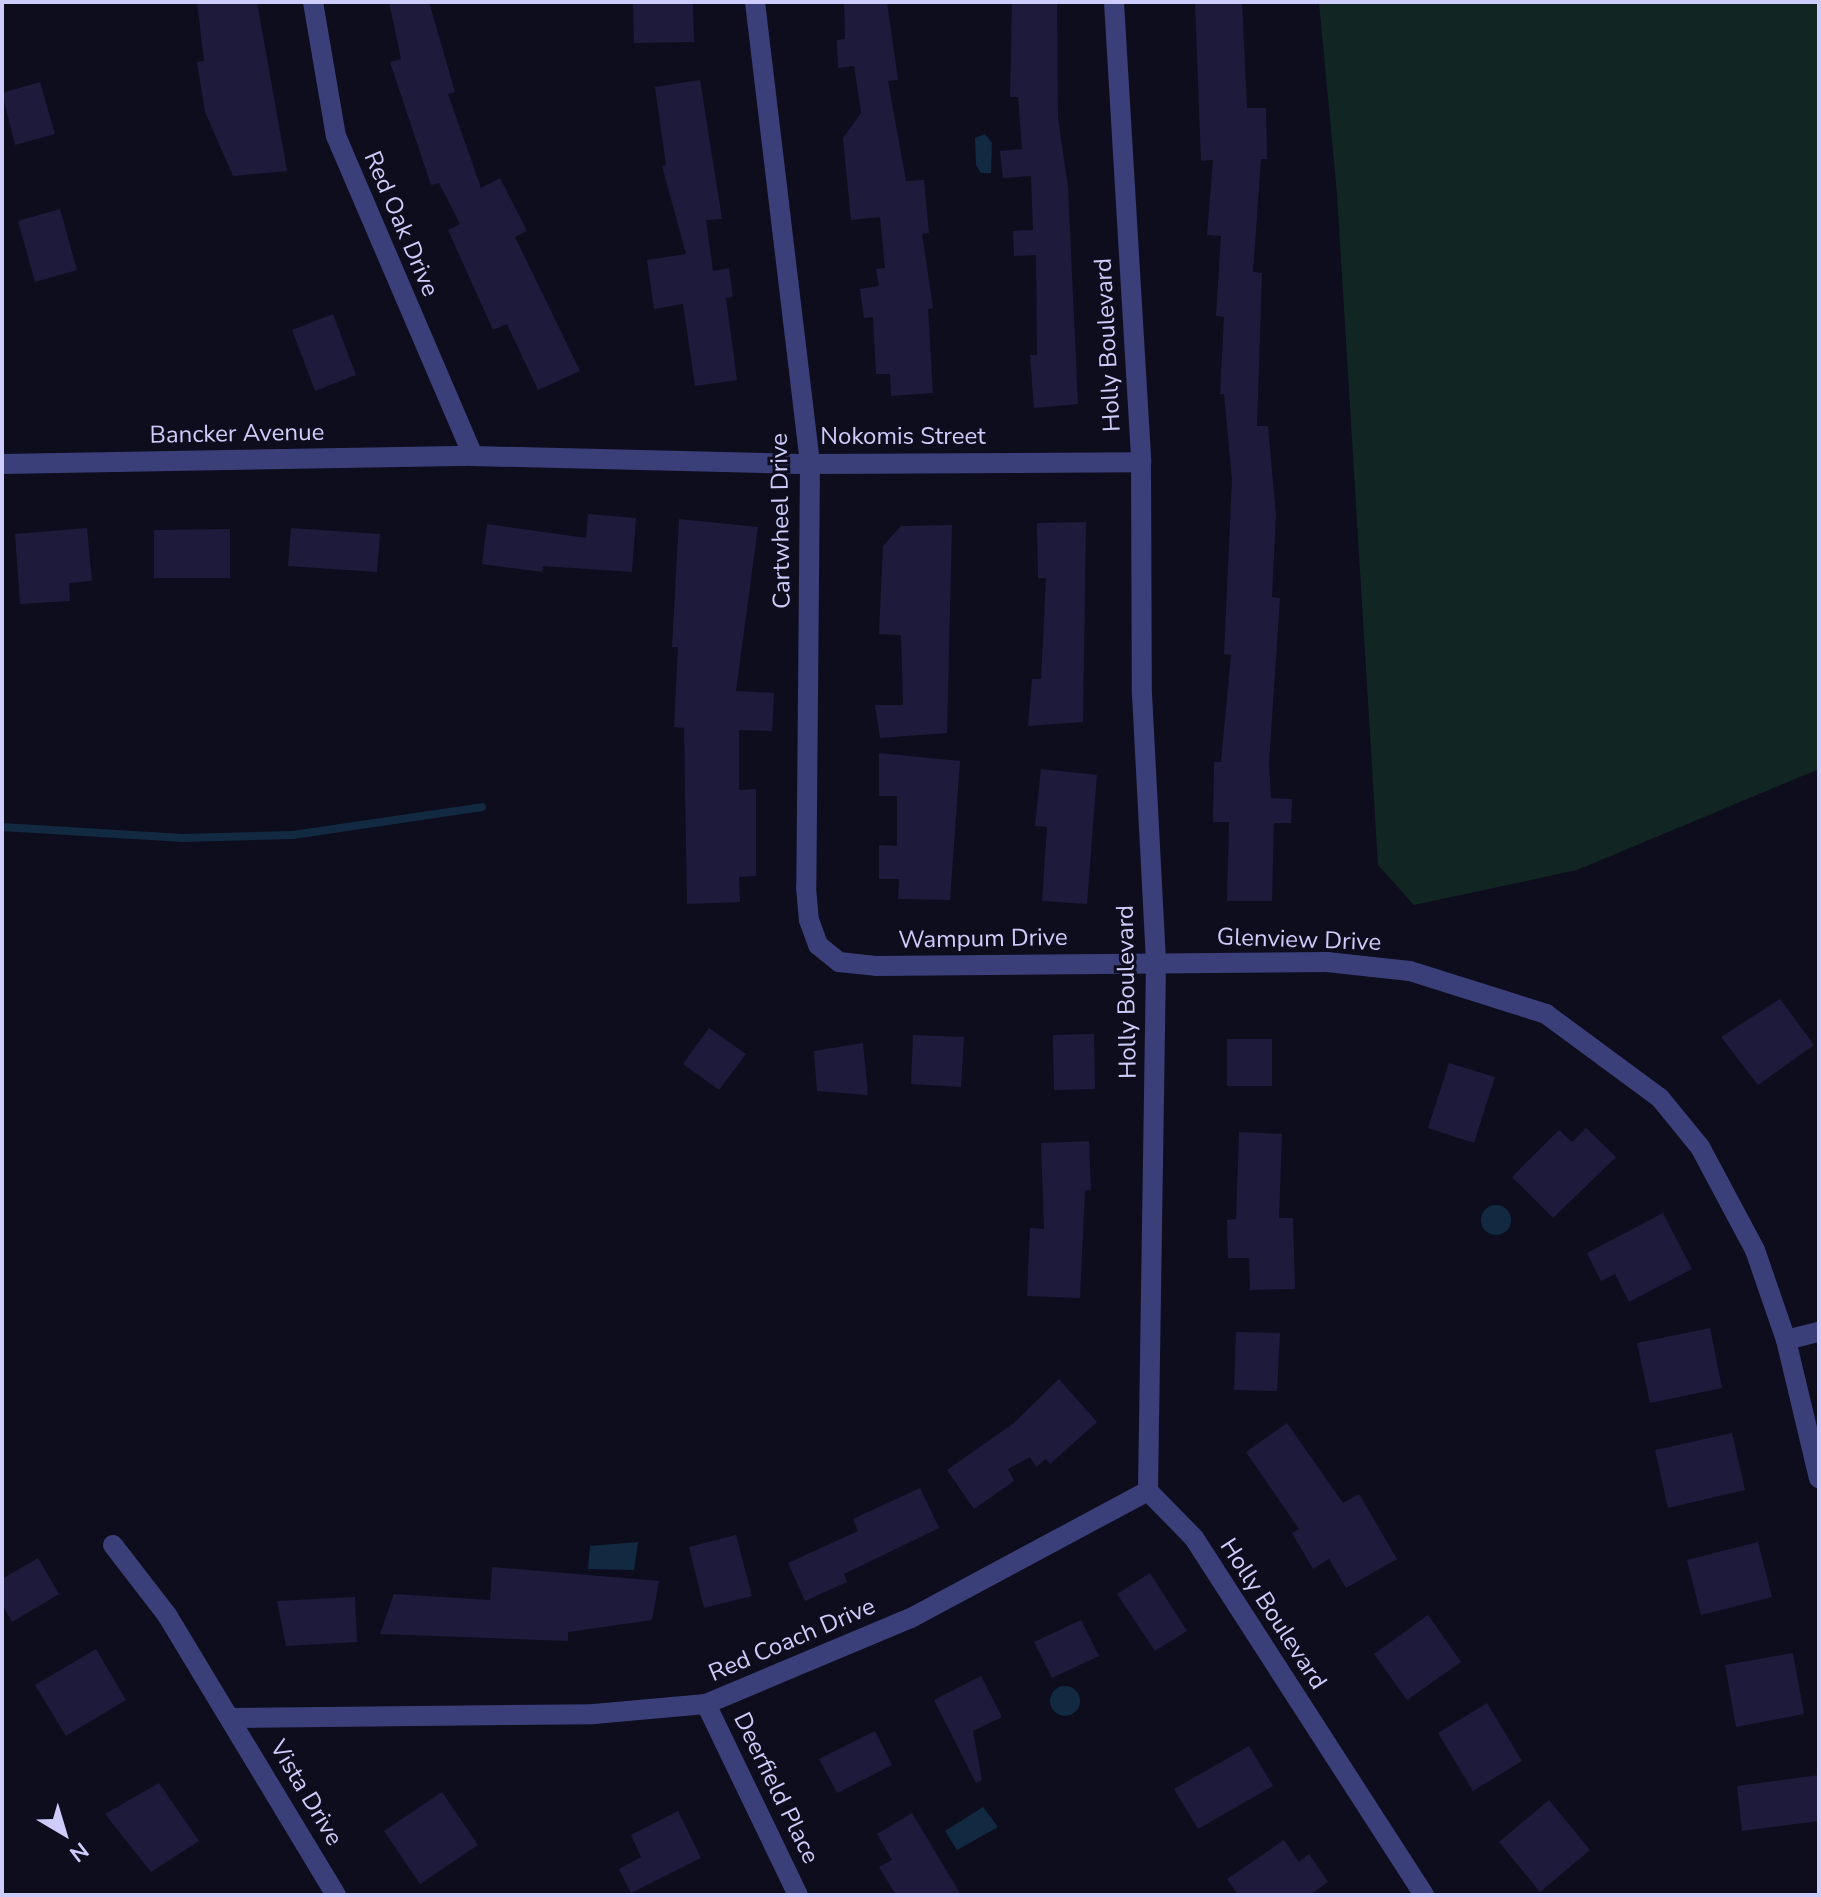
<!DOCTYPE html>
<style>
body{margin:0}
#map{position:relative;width:1821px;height:1897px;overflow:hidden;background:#0e0d1d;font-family:"Nunito Sans",sans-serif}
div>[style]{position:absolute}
.green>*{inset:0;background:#112623}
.water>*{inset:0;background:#112a42}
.round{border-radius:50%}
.stream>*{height:8px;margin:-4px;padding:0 4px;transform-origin:4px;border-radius:4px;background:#112a42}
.building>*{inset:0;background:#1e1a3c}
.minor>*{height:20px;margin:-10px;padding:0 10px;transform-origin:10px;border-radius:10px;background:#3b3f79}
span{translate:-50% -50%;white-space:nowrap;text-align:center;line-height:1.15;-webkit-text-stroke:6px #0e0d1d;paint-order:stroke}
.street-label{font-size:24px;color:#cdccfb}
.frame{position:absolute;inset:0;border:4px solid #cdccfb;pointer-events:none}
.north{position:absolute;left:24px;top:1793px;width:80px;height:80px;-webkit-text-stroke:6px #0e0d1d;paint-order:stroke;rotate:142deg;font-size:22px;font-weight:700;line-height:32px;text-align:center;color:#cdccfb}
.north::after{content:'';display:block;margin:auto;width:28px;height:36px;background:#cdccfb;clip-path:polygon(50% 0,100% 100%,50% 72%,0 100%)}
</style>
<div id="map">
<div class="green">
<i style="clip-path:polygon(1319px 2px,1819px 2px,1819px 769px,1577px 870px,1414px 905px,1378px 865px,1337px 193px)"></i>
</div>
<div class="water">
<i style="clip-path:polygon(985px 134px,992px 143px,991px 173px,981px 173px,976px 165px,975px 138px)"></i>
<i class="round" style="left:1481px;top:1205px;width:30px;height:30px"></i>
<i style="clip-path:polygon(638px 1542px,634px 1570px,588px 1569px,590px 1546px)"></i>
<i class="round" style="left:1050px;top:1686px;width:30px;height:30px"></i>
<i style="clip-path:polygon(983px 1807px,998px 1827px,957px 1850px,945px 1831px)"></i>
</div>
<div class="stream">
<i style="left:2px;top:827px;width:181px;rotate:3.5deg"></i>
<i style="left:183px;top:838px;width:110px;rotate:-1.6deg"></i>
<i style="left:293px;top:835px;width:191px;rotate:-8.4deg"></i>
</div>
<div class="building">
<i style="clip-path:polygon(197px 2px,257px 2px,287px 171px,233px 176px,205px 112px,197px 62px,204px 61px)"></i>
<i style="clip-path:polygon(389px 2px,429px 2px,455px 92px,448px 94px,481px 188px,500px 178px,527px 231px,515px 237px,580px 371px,538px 390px,507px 324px,493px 330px,448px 230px,460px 224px,439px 183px,431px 185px,390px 62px,401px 59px)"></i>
<i style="clip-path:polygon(633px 2px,693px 2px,694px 42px,634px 43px)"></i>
<i style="clip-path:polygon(844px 2px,887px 2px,898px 80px,888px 81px,906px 181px,924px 180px,929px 233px,922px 234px,933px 308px,928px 309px,933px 393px,891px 396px,890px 374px,876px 374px,873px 317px,864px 318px,860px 289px,879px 286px,876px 269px,885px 268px,880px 217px,851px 220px,843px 138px,861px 113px,854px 66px,838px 68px,837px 40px,845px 39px)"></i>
<i style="clip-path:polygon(1012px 2px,1057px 2px,1058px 118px,1068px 187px,1078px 404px,1034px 408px,1030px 355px,1037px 355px,1036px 255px,1014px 256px,1013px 231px,1033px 230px,1031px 176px,1003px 178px,1000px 151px,1022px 149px,1018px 97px,1010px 97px)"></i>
<i style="clip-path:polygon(1195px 2px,1242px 2px,1247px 108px,1266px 108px,1267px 159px,1261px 159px,1253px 272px,1262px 273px,1257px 426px,1268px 426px,1276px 515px,1272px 597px,1280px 598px,1269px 763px,1271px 798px,1292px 799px,1291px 823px,1274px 823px,1272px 901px,1227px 901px,1229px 822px,1213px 822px,1214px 762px,1221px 762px,1231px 655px,1224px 654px,1232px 480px,1224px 394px,1220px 394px,1224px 317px,1216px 316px,1221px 236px,1207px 235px,1213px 160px,1201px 161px)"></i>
<i style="clip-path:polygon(700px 80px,722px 219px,706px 220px,713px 271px,729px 268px,733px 297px,726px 298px,737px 380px,695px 386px,683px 304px,654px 309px,647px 260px,686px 254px,662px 166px,666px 165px,655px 87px)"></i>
<i style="clip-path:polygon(40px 82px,55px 134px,15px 145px,2px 93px)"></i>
<i style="clip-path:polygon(60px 209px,77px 270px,35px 282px,18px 221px)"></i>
<i style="clip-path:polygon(333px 314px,356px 375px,315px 391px,292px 330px)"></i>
<i style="clip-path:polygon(588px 514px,636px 518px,632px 572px,543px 566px,542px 572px,482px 564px,487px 524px,586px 538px)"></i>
<i style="clip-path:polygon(679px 519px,758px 527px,736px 691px,774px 693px,773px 715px,772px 731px,739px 730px,739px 790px,756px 789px,756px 876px,739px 877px,740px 902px,687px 904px,684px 728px,674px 727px,678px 647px,672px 647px)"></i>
<i style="clip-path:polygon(1086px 522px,1083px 722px,1028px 726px,1032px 679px,1041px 679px,1046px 578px,1038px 578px,1037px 523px)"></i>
<i style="clip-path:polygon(952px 525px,947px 733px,880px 738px,875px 705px,903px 705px,901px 635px,879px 634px,883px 546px,901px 526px)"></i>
<i style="clip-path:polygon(87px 528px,92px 581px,69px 583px,70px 601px,20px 604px,15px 534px)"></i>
<i style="clip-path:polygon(291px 528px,380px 534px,377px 572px,288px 566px)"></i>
<i style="clip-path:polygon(230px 529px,230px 578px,154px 578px,154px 530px)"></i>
<i style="clip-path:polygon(879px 753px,960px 761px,950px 900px,898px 899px,899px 879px,879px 879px,879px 845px,897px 846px,897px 796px,879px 796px)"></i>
<i style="clip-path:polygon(1041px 769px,1097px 775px,1087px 904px,1042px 901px,1047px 827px,1035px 826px)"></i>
<i style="clip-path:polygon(1780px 999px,1814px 1045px,1758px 1085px,1721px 1037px)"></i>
<i style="clip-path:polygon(709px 1028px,746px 1054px,719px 1090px,683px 1064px)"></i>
<i style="clip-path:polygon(1094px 1034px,1095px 1089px,1054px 1090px,1053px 1035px)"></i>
<i style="clip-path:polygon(913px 1035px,964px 1037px,961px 1087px,911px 1084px)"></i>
<i style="clip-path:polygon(1227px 1039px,1272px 1039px,1272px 1086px,1227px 1086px)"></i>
<i style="clip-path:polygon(863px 1043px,868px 1095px,817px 1091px,814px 1051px)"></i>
<i style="clip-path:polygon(1449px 1063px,1495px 1077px,1474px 1143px,1428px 1128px)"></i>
<i style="clip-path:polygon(1586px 1128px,1616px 1157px,1553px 1218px,1512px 1177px,1559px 1130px,1572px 1142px)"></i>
<i style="clip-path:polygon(1239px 1132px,1282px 1134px,1279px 1218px,1293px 1218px,1295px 1289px,1250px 1290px,1249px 1258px,1228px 1258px,1227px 1220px,1236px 1219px)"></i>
<i style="clip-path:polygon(1089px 1141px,1091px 1190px,1085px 1190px,1080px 1298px,1027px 1296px,1030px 1228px,1044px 1229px,1041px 1143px)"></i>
<i style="clip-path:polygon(1663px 1213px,1692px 1269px,1629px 1302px,1615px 1274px,1601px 1281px,1587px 1253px)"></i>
<i style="clip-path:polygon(1710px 1328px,1722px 1388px,1650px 1403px,1637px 1343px)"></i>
<i style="clip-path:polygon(1236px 1332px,1280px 1333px,1277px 1391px,1234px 1390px)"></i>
<i style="clip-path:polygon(1059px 1379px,1097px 1422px,1050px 1464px,1046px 1459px,1036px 1467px,1030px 1457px,1008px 1469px,1014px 1481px,974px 1509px,947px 1470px,1014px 1423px)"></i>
<i style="clip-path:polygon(1287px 1423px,1343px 1503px,1359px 1494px,1397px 1559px,1346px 1588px,1329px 1559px,1313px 1569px,1292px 1533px,1299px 1529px,1246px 1452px)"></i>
<i style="clip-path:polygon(1732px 1433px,1745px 1490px,1668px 1508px,1655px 1450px)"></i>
<i style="clip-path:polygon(920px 1488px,939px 1528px,844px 1574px,847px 1582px,805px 1601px,788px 1563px,858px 1531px,853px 1519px)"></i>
<i style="clip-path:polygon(736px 1535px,752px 1596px,704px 1608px,689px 1547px)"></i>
<i style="clip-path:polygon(1758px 1542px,1772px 1597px,1701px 1615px,1687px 1560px)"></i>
<i style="clip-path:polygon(38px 1558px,59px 1594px,12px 1622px,2px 1604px,2px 1579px)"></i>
<i style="clip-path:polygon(492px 1567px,659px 1581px,652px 1620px,568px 1632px,568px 1641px,380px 1634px,394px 1594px,490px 1600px)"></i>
<i style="clip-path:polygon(1150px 1573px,1187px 1631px,1155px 1651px,1117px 1594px)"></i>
<i style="clip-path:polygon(355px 1597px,357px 1642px,286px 1646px,277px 1601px)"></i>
<i style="clip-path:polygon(1428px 1615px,1461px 1662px,1407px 1700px,1374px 1654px)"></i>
<i style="clip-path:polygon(1081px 1620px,1099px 1656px,1052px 1678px,1034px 1642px)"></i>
<i style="clip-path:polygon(96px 1649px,126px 1700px,66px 1736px,35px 1685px)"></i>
<i style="clip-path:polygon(1793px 1653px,1804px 1714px,1736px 1727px,1725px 1665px)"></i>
<i style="clip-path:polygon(981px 1676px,1002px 1717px,973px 1731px,982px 1780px,976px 1783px,934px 1700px)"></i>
<i style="clip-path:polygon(1487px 1703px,1522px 1761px,1473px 1791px,1438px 1733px)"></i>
<i style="clip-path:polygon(875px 1731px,892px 1765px,837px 1793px,819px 1759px)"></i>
<i style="clip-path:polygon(1249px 1746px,1273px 1786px,1198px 1829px,1174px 1789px)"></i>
<i style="clip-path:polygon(1819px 1775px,1819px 1821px,1742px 1831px,1737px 1786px)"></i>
<i style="clip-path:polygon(159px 1783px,199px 1841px,151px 1872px,105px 1814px)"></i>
<i style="clip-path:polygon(442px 1792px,478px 1845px,420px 1884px,384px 1831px)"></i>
<i style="clip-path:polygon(1549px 1800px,1590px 1850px,1540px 1892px,1499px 1842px)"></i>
<i style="clip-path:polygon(678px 1811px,701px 1858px,631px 1893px,619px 1869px,641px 1857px,631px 1835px)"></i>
<i style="clip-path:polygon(912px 1813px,961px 1895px,896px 1895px,879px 1867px,892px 1860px,877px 1834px)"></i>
<i style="clip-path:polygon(1284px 1840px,1299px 1862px,1309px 1854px,1328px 1882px,1310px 1895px,1238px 1895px,1227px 1879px)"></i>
</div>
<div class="minor">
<i style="left:313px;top:2px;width:136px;rotate:80.3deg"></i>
<i style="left:336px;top:136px;width:348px;rotate:66.8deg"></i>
<i style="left:755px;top:2px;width:465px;rotate:83.2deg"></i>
<i style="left:810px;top:464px;width:423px;rotate:90.5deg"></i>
<i style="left:806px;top:887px;width:33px;rotate:85deg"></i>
<i style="left:809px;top:920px;width:27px;rotate:70deg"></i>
<i style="left:818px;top:945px;width:27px;rotate:39deg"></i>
<i style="left:839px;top:962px;width:37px;rotate:6deg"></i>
<i style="left:876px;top:966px;width:451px;rotate:-0.5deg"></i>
<i style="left:1327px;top:962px;width:83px;rotate:6.2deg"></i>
<i style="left:1410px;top:971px;width:143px;rotate:17.5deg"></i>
<i style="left:1546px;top:1014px;width:142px;rotate:36.4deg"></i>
<i style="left:1660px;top:1098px;width:63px;rotate:50.8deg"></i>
<i style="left:1700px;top:1147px;width:117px;rotate:61.9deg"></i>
<i style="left:1755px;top:1250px;width:95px;rotate:71deg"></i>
<i style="left:1786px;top:1340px;width:142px;rotate:76.6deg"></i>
<i style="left:1114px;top:2px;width:461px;rotate:86.6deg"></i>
<i style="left:1141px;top:462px;width:232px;rotate:89.8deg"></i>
<i style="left:1142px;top:694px;width:269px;rotate:87deg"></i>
<i style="left:1156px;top:963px;width:528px;rotate:90.87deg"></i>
<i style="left:1148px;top:1491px;width:66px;rotate:45.6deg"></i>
<i style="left:1194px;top:1538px;width:425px;rotate:57.2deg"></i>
<i style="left:2px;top:464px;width:471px;rotate:-1deg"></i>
<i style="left:473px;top:456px;width:337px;rotate:1.4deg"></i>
<i style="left:810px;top:464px;width:331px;rotate:-0.3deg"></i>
<i style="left:1786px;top:1340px;width:34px;rotate:-14deg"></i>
<i style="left:113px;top:1545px;width:88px;rotate:52.4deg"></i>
<i style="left:167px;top:1615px;width:327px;rotate:58.9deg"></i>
<i style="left:706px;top:1704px;width:212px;rotate:64.3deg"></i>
<i style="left:231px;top:1718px;width:363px;rotate:-0.6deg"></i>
<i style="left:594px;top:1714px;width:112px;rotate:-5.1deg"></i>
<i style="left:706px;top:1704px;width:222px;rotate:-22.8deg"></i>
<i style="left:911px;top:1618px;width:269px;rotate:-28.2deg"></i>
</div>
<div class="street-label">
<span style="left:401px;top:224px;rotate:67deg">Red Oak Drive</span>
<span style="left:1108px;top:345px;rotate:-93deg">Holly Boulevard</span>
<span style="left:237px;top:434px;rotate:-1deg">Bancker Avenue</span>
<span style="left:903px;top:437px">Nokomis Street</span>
<span style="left:781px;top:521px;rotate:-91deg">Cartwheel Drive</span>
<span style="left:983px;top:939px;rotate:-1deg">Wampum Drive</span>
<span style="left:1299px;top:940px;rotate:2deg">Glenview Drive</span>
<span style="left:1127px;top:992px;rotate:-91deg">Holly Boulevard</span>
<span style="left:1273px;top:1614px;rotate:57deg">Holly Boulevard</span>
<span style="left:792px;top:1640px;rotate:-23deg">Red Coach Drive</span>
<span style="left:776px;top:1788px;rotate:64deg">Deerfield Place</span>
<span style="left:306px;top:1793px;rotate:59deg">Vista Drive</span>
</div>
<div class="frame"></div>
<div class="north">N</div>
</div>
